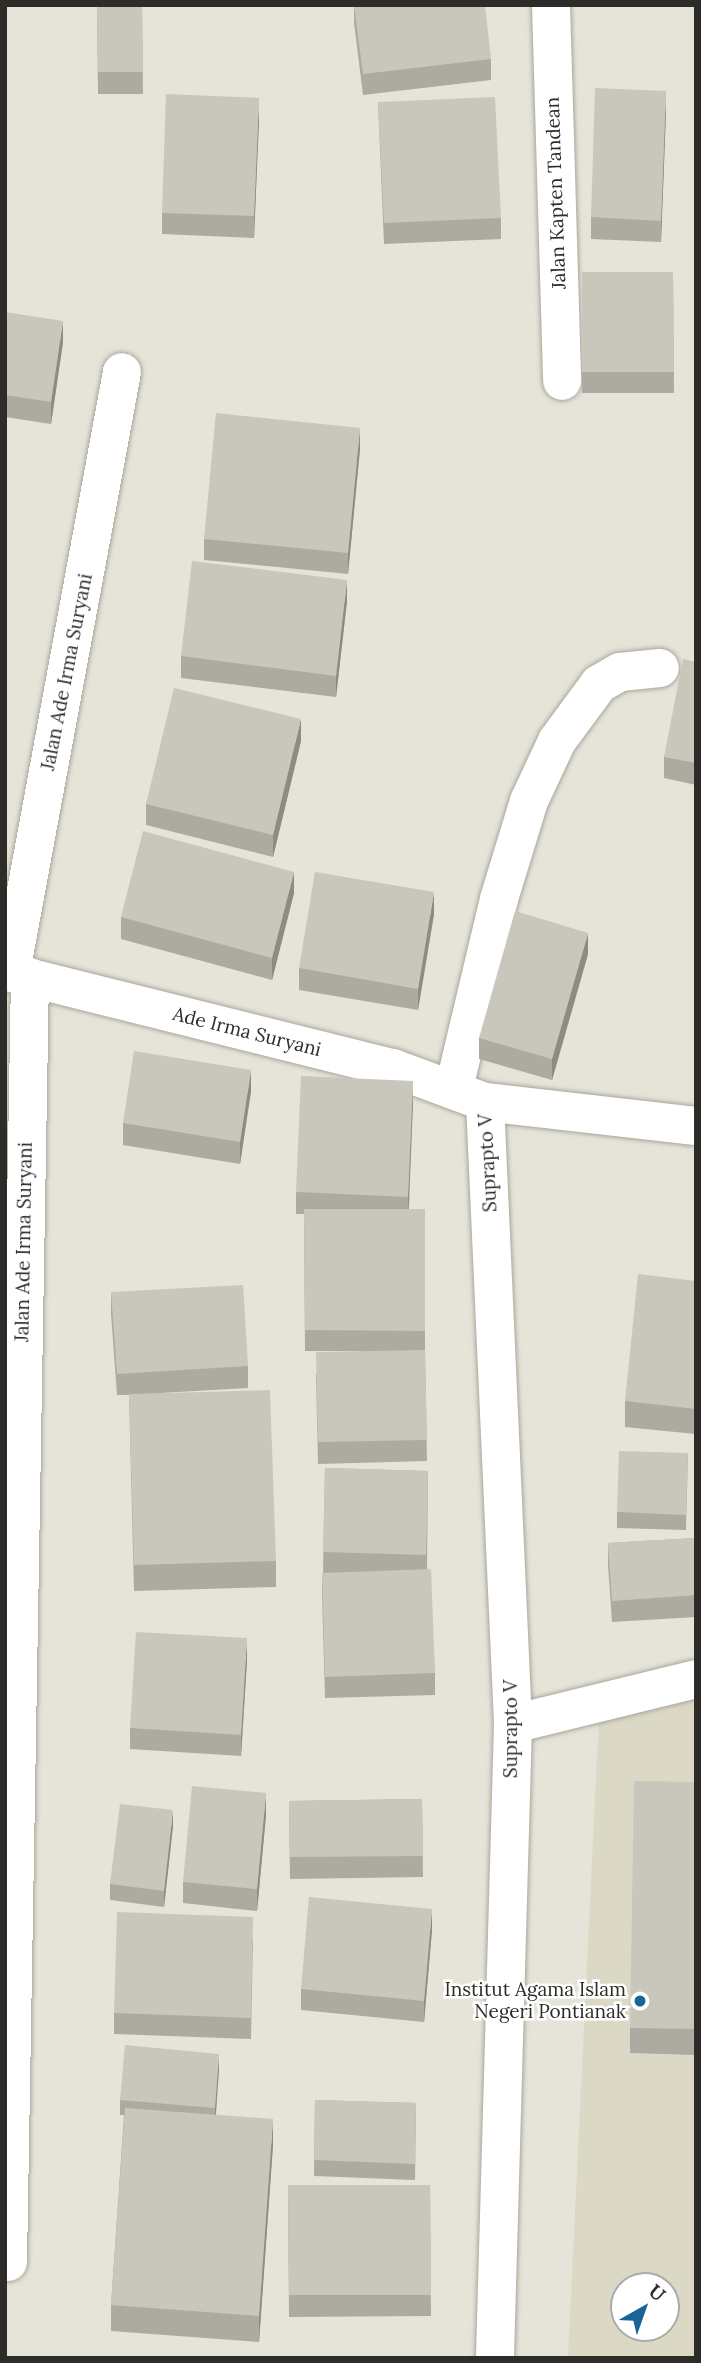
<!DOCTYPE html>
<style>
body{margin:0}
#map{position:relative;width:701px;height:2363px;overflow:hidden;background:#e6e3d8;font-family:Lora,serif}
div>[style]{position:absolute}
.built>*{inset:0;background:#dcd8c6}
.roads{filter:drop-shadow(0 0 2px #a9a79c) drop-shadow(0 0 2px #a9a79c)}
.minor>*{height:38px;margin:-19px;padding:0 19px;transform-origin:19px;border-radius:19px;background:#fff}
.wall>*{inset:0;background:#adaaa2}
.shaded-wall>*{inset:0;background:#8d8b84}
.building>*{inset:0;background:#c9c6bc}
.dots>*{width:19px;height:19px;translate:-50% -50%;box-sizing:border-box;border:4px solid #fff;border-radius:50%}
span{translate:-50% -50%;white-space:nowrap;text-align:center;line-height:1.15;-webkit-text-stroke:5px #fff;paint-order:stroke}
.street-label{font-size:19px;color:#2d2c28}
.poi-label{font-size:19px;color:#2d2c28}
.right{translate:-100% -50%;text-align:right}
.frame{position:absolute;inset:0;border:7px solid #2d2c28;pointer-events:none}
.north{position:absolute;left:610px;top:2272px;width:70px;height:70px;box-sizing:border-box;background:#fff;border:2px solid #ababa9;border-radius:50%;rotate:40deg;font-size:19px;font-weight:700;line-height:28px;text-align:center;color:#2d2c28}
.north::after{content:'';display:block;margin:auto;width:24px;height:32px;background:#1b6498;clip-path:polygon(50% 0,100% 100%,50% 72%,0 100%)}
</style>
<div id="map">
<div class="built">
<i style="clip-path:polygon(evenodd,696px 1698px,696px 2358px,568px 2358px,599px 1716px,696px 1698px,624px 2286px,666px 2286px,666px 2328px,624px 2328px,624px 2286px)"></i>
</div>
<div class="roads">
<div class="minor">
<i style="left:551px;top:5px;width:376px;rotate:88.3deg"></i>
<i style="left:7px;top:972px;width:398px;rotate:14deg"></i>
<i style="left:393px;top:1068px;width:98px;rotate:20.3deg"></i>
<i style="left:485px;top:1102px;width:212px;rotate:6.5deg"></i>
<i style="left:11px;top:972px;width:610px;rotate:-79.52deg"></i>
<i style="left:454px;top:1088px;width:194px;rotate:-76.6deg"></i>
<i style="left:499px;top:899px;width:102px;rotate:-73deg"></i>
<i style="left:529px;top:801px;width:66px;rotate:-65deg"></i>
<i style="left:557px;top:741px;width:71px;rotate:-53.6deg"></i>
<i style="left:599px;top:684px;width:24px;rotate:-30deg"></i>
<i style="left:620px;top:672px;width:40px;rotate:-5.7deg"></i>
<i style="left:485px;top:1102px;width:623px;rotate:87.42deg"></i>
<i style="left:513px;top:1724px;width:634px;rotate:91.63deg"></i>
<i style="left:513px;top:1724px;width:188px;rotate:-13.8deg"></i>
<i style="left:8px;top:2262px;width:1285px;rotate:-89.02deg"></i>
</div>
</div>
<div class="wall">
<i style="clip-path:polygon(97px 5px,142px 5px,143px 94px,98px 94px)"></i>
<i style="clip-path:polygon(354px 5px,491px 59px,491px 80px,363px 95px,354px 23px)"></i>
<i style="clip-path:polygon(378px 102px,501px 218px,501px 239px,384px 244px)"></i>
<i style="clip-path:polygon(666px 112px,661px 242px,591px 239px,591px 217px)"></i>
<i style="clip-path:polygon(259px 119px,254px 238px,162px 234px,162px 213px)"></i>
<i style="clip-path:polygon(582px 272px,673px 272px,674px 393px,582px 393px)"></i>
<i style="clip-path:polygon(5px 312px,63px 342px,51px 424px,5px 417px)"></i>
<i style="clip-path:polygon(360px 449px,348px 574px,204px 560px,204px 539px)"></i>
<i style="clip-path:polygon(347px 601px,336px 697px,181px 678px,181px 656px)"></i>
<i style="clip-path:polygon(696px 662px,696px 785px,664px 778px,664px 757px)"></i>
<i style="clip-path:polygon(301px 741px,273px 857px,146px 825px,146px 804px)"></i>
<i style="clip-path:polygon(294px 893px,272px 980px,121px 939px,121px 917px)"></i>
<i style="clip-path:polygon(434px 914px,418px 1010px,299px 990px,299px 968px)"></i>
<i style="clip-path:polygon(588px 954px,552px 1080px,479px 1059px,479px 1038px)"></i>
<i style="clip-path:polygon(251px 1091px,240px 1164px,123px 1145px,123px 1123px)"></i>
<i style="clip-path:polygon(413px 1102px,409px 1209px,425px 1209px,425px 1350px,427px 1461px,318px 1464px,316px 1374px,362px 1351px,305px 1351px,304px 1214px,296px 1214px,296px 1192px)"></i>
<i style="clip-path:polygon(696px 1281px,696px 1434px,625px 1427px,625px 1401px)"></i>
<i style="clip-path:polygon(111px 1292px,248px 1366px,248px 1388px,160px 1393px,276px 1561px,276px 1587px,134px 1591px,129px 1395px,117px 1395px,111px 1314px)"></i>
<i style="clip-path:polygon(688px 1453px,686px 1530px,617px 1528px,617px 1512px)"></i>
<i style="clip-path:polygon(325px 1468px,428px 1471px,427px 1569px,435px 1673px,435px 1695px,325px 1698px,322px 1594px,322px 1573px,323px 1573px)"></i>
<i style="clip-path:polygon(696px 1538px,696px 1617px,612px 1622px,608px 1565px,608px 1543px)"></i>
<i style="clip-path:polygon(247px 1660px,241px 1756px,130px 1749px,130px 1728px)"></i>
<i style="clip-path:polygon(696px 1782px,696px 2055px,630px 2053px,630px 2028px)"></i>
<i style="clip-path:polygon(422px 1799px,423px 1877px,290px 1879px,289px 1801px)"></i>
<i style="clip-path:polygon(266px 1815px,257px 1911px,183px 1903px,183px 1882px)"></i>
<i style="clip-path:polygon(173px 1826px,164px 1907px,110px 1900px,110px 1884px)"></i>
<i style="clip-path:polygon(432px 1930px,424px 2022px,301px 2010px,301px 1989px)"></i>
<i style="clip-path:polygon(253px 1938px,251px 2039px,114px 2034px,114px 2013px)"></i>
<i style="clip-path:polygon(219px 2069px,216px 2115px,273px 2145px,259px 2342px,111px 2331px,111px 2305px,124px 2115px,120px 2115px,120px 2100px)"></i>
<i style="clip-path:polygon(315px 2100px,416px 2103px,415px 2180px,314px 2176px)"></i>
<i style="clip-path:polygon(288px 2185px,430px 2185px,431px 2316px,289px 2317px)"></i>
</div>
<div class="shaded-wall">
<i style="clip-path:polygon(666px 91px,666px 112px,661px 242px,661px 221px)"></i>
<i style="clip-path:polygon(259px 98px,259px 119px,254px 238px,254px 216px)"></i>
<i style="clip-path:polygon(63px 321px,63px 342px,51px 424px,51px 402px)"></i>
<i style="clip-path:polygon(360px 428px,360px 449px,348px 574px,348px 553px)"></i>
<i style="clip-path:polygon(347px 580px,347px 601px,336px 697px,336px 676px)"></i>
<i style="clip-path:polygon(301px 719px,301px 741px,273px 857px,273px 835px)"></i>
<i style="clip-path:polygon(294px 872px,294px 893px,272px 980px,272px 958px)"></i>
<i style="clip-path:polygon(434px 892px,434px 914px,418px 1010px,418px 989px)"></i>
<i style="clip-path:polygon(588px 933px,588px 954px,552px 1080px,552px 1059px)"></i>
<i style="clip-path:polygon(251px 1070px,251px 1091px,240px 1164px,240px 1142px)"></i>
<i style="clip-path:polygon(413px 1081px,413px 1102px,408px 1219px,408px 1197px)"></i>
<i style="clip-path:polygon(247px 1638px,247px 1660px,241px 1756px,241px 1735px)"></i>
<i style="clip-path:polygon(266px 1793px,266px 1815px,257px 1911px,257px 1889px)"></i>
<i style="clip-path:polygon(173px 1810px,173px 1826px,164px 1907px,164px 1891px)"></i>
<i style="clip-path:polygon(432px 1909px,432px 1930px,424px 2022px,424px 2001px)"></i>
<i style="clip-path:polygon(219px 2054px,219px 2069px,215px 2123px,215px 2108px)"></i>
<i style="clip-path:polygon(273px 2119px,273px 2145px,259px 2342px,259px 2316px)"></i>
</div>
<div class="building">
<i style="clip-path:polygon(97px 5px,142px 5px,143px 72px,98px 72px)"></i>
<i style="clip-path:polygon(354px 5px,485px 5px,491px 59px,363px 74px)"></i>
<i style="clip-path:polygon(695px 5px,696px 5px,696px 67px)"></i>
<i style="clip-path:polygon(595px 88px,666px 91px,661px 221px,591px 217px)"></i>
<i style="clip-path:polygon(166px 94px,259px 98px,254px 216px,162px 213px)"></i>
<i style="clip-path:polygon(495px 97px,501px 218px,384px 223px,378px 102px)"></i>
<i style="clip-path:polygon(582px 272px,673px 272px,674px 372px,582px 372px)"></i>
<i style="clip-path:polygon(5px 312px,63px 321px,51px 402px,5px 395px)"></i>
<i style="clip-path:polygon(216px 413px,360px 428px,348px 553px,204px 539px)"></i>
<i style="clip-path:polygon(192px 561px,347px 580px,336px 676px,181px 656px)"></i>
<i style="clip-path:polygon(683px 659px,696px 662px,696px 763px,664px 757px)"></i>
<i style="clip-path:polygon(174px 688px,301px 719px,273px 835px,146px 804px)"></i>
<i style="clip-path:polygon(143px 831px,294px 872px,272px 958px,121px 917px)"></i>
<i style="clip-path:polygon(315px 872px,434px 892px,418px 989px,299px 968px)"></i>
<i style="clip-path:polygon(515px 911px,588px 933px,552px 1059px,479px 1038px)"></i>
<i style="clip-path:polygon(134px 1051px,251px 1070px,240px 1142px,123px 1123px)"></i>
<i style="clip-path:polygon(301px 1076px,413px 1081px,408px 1197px,296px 1192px)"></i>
<i style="clip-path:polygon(304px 1209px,425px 1209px,425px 1331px,305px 1330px)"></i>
<i style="clip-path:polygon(638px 1274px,696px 1281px,696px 1409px,625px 1401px)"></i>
<i style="clip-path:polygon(243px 1285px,248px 1366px,117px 1374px,111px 1292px)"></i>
<i style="clip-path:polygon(425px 1350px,427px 1440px,318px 1442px,316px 1352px)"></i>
<i style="clip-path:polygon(270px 1390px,276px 1561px,134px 1565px,129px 1394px)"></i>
<i style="clip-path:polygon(619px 1451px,688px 1453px,686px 1515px,617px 1512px)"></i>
<i style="clip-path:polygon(325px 1468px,428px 1471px,426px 1555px,323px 1552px)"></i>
<i style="clip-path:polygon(696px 1538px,696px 1595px,612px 1601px,608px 1543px)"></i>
<i style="clip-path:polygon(431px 1569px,435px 1673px,325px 1677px,322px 1573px)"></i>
<i style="clip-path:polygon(136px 1632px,247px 1638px,241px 1735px,130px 1728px)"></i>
<i style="clip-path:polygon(634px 1781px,696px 1782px,696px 2029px,630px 2028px)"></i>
<i style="clip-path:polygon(192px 1786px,266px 1793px,257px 1889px,183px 1882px)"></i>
<i style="clip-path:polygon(422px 1799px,423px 1856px,290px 1857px,289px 1801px)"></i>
<i style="clip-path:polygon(120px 1804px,173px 1810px,164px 1891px,110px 1884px)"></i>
<i style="clip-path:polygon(309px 1897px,432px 1909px,424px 2001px,301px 1989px)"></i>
<i style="clip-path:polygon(117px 1912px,253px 1917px,251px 2018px,114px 2013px)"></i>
<i style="clip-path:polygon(125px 2045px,219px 2054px,215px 2108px,120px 2100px)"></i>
<i style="clip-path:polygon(315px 2100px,416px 2103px,415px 2164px,314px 2160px)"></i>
<i style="clip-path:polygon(125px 2108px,273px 2119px,259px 2316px,111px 2305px)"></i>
<i style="clip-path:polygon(288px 2185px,430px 2185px,431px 2295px,289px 2295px)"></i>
</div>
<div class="dots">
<i style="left:640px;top:2001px;background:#1b6498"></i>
</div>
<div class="street-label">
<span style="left:556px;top:193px;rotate:-92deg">Jalan Kapten Tandean</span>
<span style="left:67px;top:672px;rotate:-79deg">Jalan Ade Irma Suryani</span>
<span style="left:247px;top:1032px;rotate:14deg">Ade Irma Suryani</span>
<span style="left:488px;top:1163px;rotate:-93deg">Suprapto V</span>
<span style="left:24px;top:1242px;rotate:-89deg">Jalan Ade Irma Suryani</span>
<span style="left:511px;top:1729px;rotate:-90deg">Suprapto V</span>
</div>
<div class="poi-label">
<span class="right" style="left:626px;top:2001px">Institut Agama Islam<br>Negeri Pontianak</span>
</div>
<div class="frame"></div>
<div class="north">U</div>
</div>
